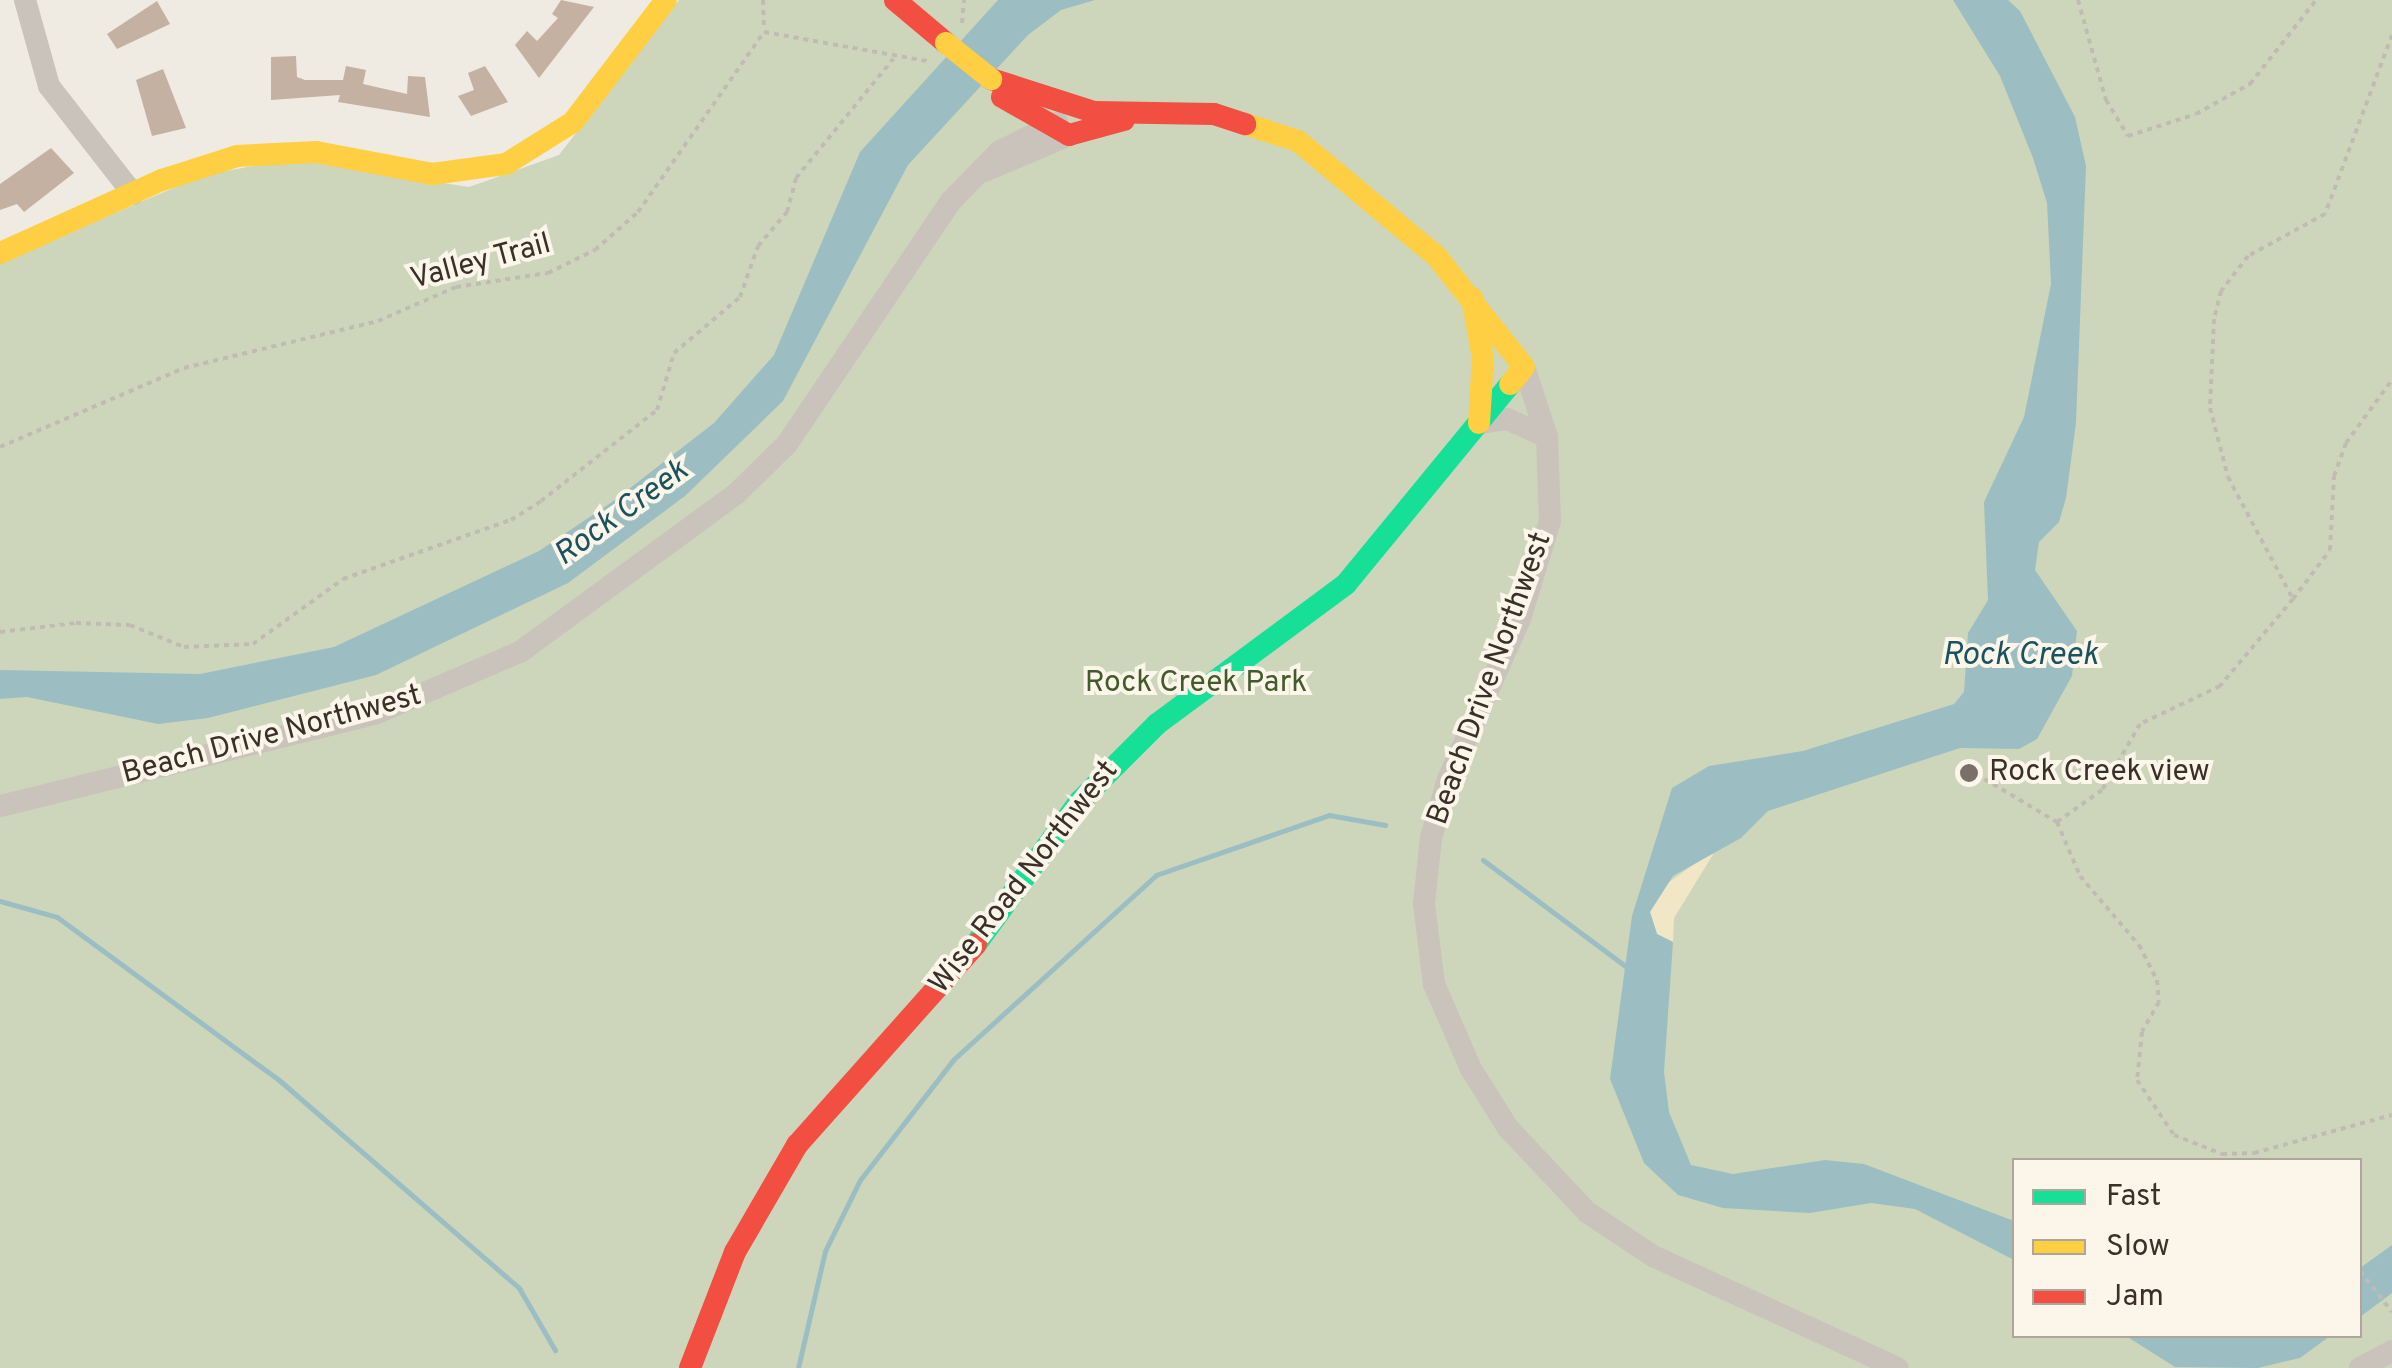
<!DOCTYPE html>
<style>
body{margin:0}
#map{position:relative;width:2392px;height:1368px;overflow:hidden;background:#efebe2;font-family:Overpass,sans-serif}
div>[style]{position:absolute}
.green>*{inset:0;background:#cdd6bb}
.sand>*{inset:0;background:#f1e7c7}
.water>*{inset:0;background:#9cbec2}
.stream>*{height:5px;margin:-2.5px;padding:0 2.5px;transform-origin:2.5px;border-radius:2.5px;background:#9cbec2}
.building>*{inset:0;background:#c4b1a2}
.path>*{height:4px;margin-top:-2px;transform-origin:0;background:repeating-linear-gradient(90deg,#c1bbb4 0 5px,transparent 0 10px)}
.street>*{height:22px;margin:-11px;padding:0 11px;transform-origin:11px;border-radius:11px;background:#c9c3bb}
.fast>*{height:22px;margin:-11px;padding:0 11px;transform-origin:11px;border-radius:11px;background:#16e098}
.slow>*{height:22px;margin:-11px;padding:0 11px;transform-origin:11px;border-radius:11px;background:#ffcf43}
.jam>*{height:22px;margin:-11px;padding:0 11px;transform-origin:11px;border-radius:11px;background:#f24e42}
.slow-bridge>*{height:22px;margin:-11px;padding:0 11px;transform-origin:11px;border-radius:11px;background:#ffcf43}
.dots>*{width:28px;height:28px;translate:-50% -50%;box-sizing:border-box;border:5px solid #fbf5ea;border-radius:50%}
span{translate:-50% -50%;white-space:nowrap;text-align:center;line-height:1.15;-webkit-text-stroke:8px #fbf5ea;paint-order:stroke}
.street-label{font-size:30px;color:#3a3028}
.park-label{font-size:30px;color:#435a2a}
.poi-label{font-size:30px;color:#3a3028}
.left{translate:0 -50%;text-align:left}
.water-label{font-size:32px;color:#1a525f;font-style:italic}
.legend{position:absolute;left:2012px;top:1158px;width:350px;height:180px;box-sizing:border-box;background:#fbf5ea;border:2px solid #aea69c;margin:0;padding:12px 18px;list-style:none;font-size:30px;color:#3a3028}
.legend li{display:flex;align-items:center;gap:20px;height:50px}
.legend b{width:50px;border:2px solid #aea69c}
</style>
<div id="map">
<div class="green">
<i style="clip-path:polygon(evenodd,679px 0,2392px 0,2392px 1368px,0 1368px,0 262px,204px 175px,291px 159px,469px 187px,559px 155px,679px 0,2014px 1160px,2360px 1160px,2360px 1336px,2014px 1336px,2014px 1160px)"></i>
</div>
<div class="sand">
<i style="clip-path:polygon(1717px 848px,1674px 918px,1673px 942px,1657px 934px,1650px 912px,1662px 887px)"></i>
</div>
<div class="water">
<i style="clip-path:polygon(998px 0,1095px 0,1061px 10px,1028px 35px,908px 165px,783px 401px,685px 496px,568px 583px,376px 675px,208px 718px,158px 724px,27px 697px,0 699px,0 670px,200px 674px,334px 647px,539px 551px,612px 502px,714px 423px,774px 355px,860px 152px)"></i>
<i style="clip-path:polygon(1953px 0,2008px 0,2020px 11px,2075px 117px,2086px 166px,2076px 423px,2066px 498px,2059px 522px,2039px 542px,2035px 570px,2077px 631px,2072px 676px,2037px 739px,2019px 749px,1960px 748px,1768px 811px,1741px 838px,1673px 876px,1650px 912px,1657px 934px,1673px 942px,1664px 1072px,1669px 1112px,1691px 1165px,1733px 1174px,1825px 1160px,1864px 1164px,2014px 1221px,2014px 1260px,1915px 1209px,1871px 1203px,1810px 1213px,1723px 1208px,1678px 1195px,1644px 1163px,1610px 1079px,1632px 916px,1672px 788px,1709px 766px,1803px 751px,1954px 704px,1964px 692px,1968px 633px,1988px 600px,1984px 502px,2024px 417px,2051px 284px,2047px 203px,2033px 158px,2000px 76px)"></i>
<i style="clip-path:polygon(2392px 1245px,2392px 1293px,2360px 1317px,2360px 1268px)"></i>
<i style="clip-path:polygon(2126px 1336px,2330px 1336px,2300px 1358px,2258px 1368px,2175px 1367px)"></i>
</div>
<div class="stream">
<i style="left:1483px;top:860px;width:187px;rotate:36.7deg"></i>
<i style="left:0;top:901px;width:59px;rotate:15.7deg"></i>
<i style="left:57px;top:917px;width:275px;rotate:36.3deg"></i>
<i style="left:279px;top:1080px;width:318px;rotate:40.9deg"></i>
<i style="left:519px;top:1288px;width:72px;rotate:59.9deg"></i>
<i style="left:798px;top:1368px;width:120px;rotate:-77deg"></i>
<i style="left:825px;top:1251px;width:79px;rotate:-63.8deg"></i>
<i style="left:860px;top:1180px;width:153px;rotate:-52.2deg"></i>
<i style="left:954px;top:1059px;width:273px;rotate:-42.3deg"></i>
<i style="left:1156px;top:875px;width:183px;rotate:-19.1deg"></i>
<i style="left:1329px;top:815px;width:57px;rotate:10.1deg"></i>
</div>
<div class="building">
<i style="clip-path:polygon(561px 0,594px 7px,539px 78px,515px 45px,527px 31px,537px 41px,558px 18px,552px 14px)"></i>
<i style="clip-path:polygon(157px 1px,170px 24px,117px 49px,107px 34px)"></i>
<i style="clip-path:polygon(296px 56px,297px 77px,305px 80px,343px 80px,346px 66px,366px 70px,363px 84px,407px 94px,408px 76px,425px 77px,430px 117px,338px 102px,340px 95px,271px 100px,271px 57px)"></i>
<i style="clip-path:polygon(485px 66px,508px 102px,471px 116px,458px 96px,474px 90px,468px 73px)"></i>
<i style="clip-path:polygon(163px 69px,186px 128px,152px 136px,136px 80px)"></i>
<i style="clip-path:polygon(51px 148px,74px 173px,24px 212px,17px 204px,0 210px,0 184px)"></i>
</div>
<div class="path">
<i style="left:763px;top:0;width:30px;rotate:88deg"></i>
<i style="left:2078px;top:0;width:104px;rotate:74.4deg"></i>
<i style="left:2106px;top:100px;width:42px;rotate:58.6deg"></i>
<i style="left:2128px;top:136px;width:71px;rotate:-17.9deg"></i>
<i style="left:2196px;top:114px;width:62px;rotate:-29.1deg"></i>
<i style="left:2250px;top:84px;width:107px;rotate:-51.8deg"></i>
<i style="left:962px;top:23px;width:23px;rotate:-85deg"></i>
<i style="left:2392px;top:35px;width:191px;rotate:110.5deg"></i>
<i style="left:2325px;top:214px;width:88px;rotate:151.4deg"></i>
<i style="left:2248px;top:256px;width:44px;rotate:127.6deg"></i>
<i style="left:2221px;top:291px;width:29px;rotate:104deg"></i>
<i style="left:2214px;top:319px;width:89px;rotate:92.6deg"></i>
<i style="left:2210px;top:408px;width:71px;rotate:75.4deg"></i>
<i style="left:2228px;top:477px;width:138px;rotate:62deg"></i>
<i style="left:2293px;top:599px;width:114px;rotate:130deg"></i>
<i style="left:2220px;top:686px;width:89px;rotate:154.6deg"></i>
<i style="left:2140px;top:724px;width:76px;rotate:119.9deg"></i>
<i style="left:2102px;top:790px;width:55px;rotate:144.6deg"></i>
<i style="left:2057px;top:822px;width:59px;rotate:66.9deg"></i>
<i style="left:2080px;top:876px;width:91px;rotate:49.5deg"></i>
<i style="left:2139px;top:945px;width:39px;rotate:63deg"></i>
<i style="left:2157px;top:980px;width:22px;rotate:85deg"></i>
<i style="left:2159px;top:1002px;width:34px;rotate:120deg"></i>
<i style="left:2142px;top:1032px;width:48px;rotate:95.9deg"></i>
<i style="left:2137px;top:1080px;width:66px;rotate:56.1deg"></i>
<i style="left:2174px;top:1135px;width:52px;rotate:21.6deg"></i>
<i style="left:2222px;top:1154px;width:32px;rotate:-2deg"></i>
<i style="left:2254px;top:1153px;width:143px;rotate:-15.4deg"></i>
<i style="left:0;top:447px;width:200px;rotate:-23.2deg"></i>
<i style="left:184px;top:368px;width:200px;rotate:-13.6deg"></i>
<i style="left:378px;top:321px;width:85px;rotate:-23.6deg"></i>
<i style="left:456px;top:287px;width:93px;rotate:-8.7deg"></i>
<i style="left:548px;top:273px;width:52px;rotate:-26.1deg"></i>
<i style="left:595px;top:250px;width:57px;rotate:-41.5deg"></i>
<i style="left:638px;top:212px;width:220px;rotate:-55deg"></i>
<i style="left:764px;top:32px;width:166px;rotate:10.1deg"></i>
<i style="left:2293px;top:599px;width:61px;rotate:-52.9deg"></i>
<i style="left:2330px;top:550px;width:74px;rotate:-86.9deg"></i>
<i style="left:2334px;top:476px;width:35px;rotate:-70deg"></i>
<i style="left:2346px;top:443px;width:78px;rotate:-53.9deg"></i>
<i style="left:0;top:632px;width:77px;rotate:-6.8deg"></i>
<i style="left:76px;top:623px;width:54px;rotate:2.1deg"></i>
<i style="left:130px;top:625px;width:58px;rotate:22.2deg"></i>
<i style="left:184px;top:647px;width:69px;rotate:-2.5deg"></i>
<i style="left:253px;top:644px;width:111px;rotate:-35.8deg"></i>
<i style="left:343px;top:579px;width:178px;rotate:-19.4deg"></i>
<i style="left:511px;top:520px;width:36px;rotate:-32deg"></i>
<i style="left:541px;top:501px;width:147px;rotate:-38.1deg"></i>
<i style="left:657px;top:410px;width:59px;rotate:-73.4deg"></i>
<i style="left:674px;top:353px;width:87px;rotate:-40.3deg"></i>
<i style="left:740px;top:297px;width:54px;rotate:-70.6deg"></i>
<i style="left:758px;top:246px;width:45px;rotate:-49.5deg"></i>
<i style="left:787px;top:212px;width:35px;rotate:-75deg"></i>
<i style="left:796px;top:178px;width:154px;rotate:-50.8deg"></i>
<i style="left:1976px;top:774px;width:94px;rotate:30.7deg"></i>
<i style="left:2360px;top:1271px;width:52px;rotate:52deg"></i>
</div>
<div class="street">
<i style="left:25px;top:0;width:89px;rotate:74.4deg"></i>
<i style="left:49px;top:86px;width:137px;rotate:52.1deg"></i>
<i style="left:985px;top:171px;width:91px;rotate:-23.2deg"></i>
<i style="left:1524px;top:367px;width:74px;rotate:71.8deg"></i>
<i style="left:1547px;top:437px;width:84px;rotate:88deg"></i>
<i style="left:1550px;top:521px;width:102px;rotate:107deg"></i>
<i style="left:1520px;top:619px;width:175px;rotate:114.2deg"></i>
<i style="left:1448px;top:779px;width:61px;rotate:106.1deg"></i>
<i style="left:1431px;top:838px;width:66px;rotate:96.1deg"></i>
<i style="left:1424px;top:904px;width:81px;rotate:82.9deg"></i>
<i style="left:1434px;top:984px;width:93px;rotate:66.5deg"></i>
<i style="left:1471px;top:1069px;width:70px;rotate:57.9deg"></i>
<i style="left:1508px;top:1128px;width:115px;rotate:46.8deg"></i>
<i style="left:1587px;top:1212px;width:79px;rotate:33.7deg"></i>
<i style="left:1653px;top:1256px;width:269px;rotate:24.6deg"></i>
<i style="left:1479px;top:423px;width:28px;rotate:-8deg"></i>
<i style="left:1507px;top:419px;width:44px;rotate:24.2deg"></i>
<i style="left:0;top:806px;width:386px;rotate:-13.8deg"></i>
<i style="left:375px;top:714px;width:158px;rotate:-23.2deg"></i>
<i style="left:520px;top:652px;width:269px;rotate:-36.2deg"></i>
<i style="left:737px;top:493px;width:70px;rotate:-44.4deg"></i>
<i style="left:787px;top:444px;width:292px;rotate:-56deg"></i>
<i style="left:950px;top:202px;width:71px;rotate:-45.6deg"></i>
<i style="left:1000px;top:151px;width:64px;rotate:-26.2deg"></i>
<i style="left:2360px;top:1368px;width:36px;rotate:-28deg"></i>
</div>
<div class="fast">
<i style="left:976px;top:944px;width:177px;rotate:-54deg"></i>
<i style="left:1080px;top:801px;width:109px;rotate:-45deg"></i>
<i style="left:1157px;top:724px;width:235px;rotate:-36.5deg"></i>
<i style="left:1346px;top:584px;width:259px;rotate:-50.6deg"></i>
</div>
<div class="slow">
<i style="left:1245px;top:124px;width:56px;rotate:17.8deg"></i>
<i style="left:1298px;top:141px;width:181px;rotate:39.8deg"></i>
<i style="left:1437px;top:257px;width:140px;rotate:51.7deg"></i>
<i style="left:1524px;top:367px;width:22px;rotate:129deg"></i>
<i style="left:0;top:253px;width:178px;rotate:-24.3deg"></i>
<i style="left:162px;top:180px;width:79px;rotate:-17.7deg"></i>
<i style="left:237px;top:156px;width:79px;rotate:-2.9deg"></i>
<i style="left:316px;top:152px;width:118px;rotate:10.7deg"></i>
<i style="left:432px;top:174px;width:75px;rotate:-7.7deg"></i>
<i style="left:506px;top:164px;width:79px;rotate:-32.1deg"></i>
<i style="left:573px;top:122px;width:153px;rotate:-52.7deg"></i>
<i style="left:1472px;top:298px;width:61px;rotate:79.6deg"></i>
<i style="left:1483px;top:358px;width:65px;rotate:93.5deg"></i>
</div>
<div class="jam">
<i style="left:895px;top:0;width:67px;rotate:40.1deg"></i>
<i style="left:991px;top:79px;width:108px;rotate:17.8deg"></i>
<i style="left:1094px;top:112px;width:120px;rotate:1deg"></i>
<i style="left:1214px;top:114px;width:33px;rotate:18deg"></i>
<i style="left:1002px;top:97px;width:77px;rotate:29.6deg"></i>
<i style="left:1069px;top:135px;width:57px;rotate:-15.3deg"></i>
<i style="left:690px;top:1368px;width:124px;rotate:-68.8deg"></i>
<i style="left:735px;top:1252px;width:124px;rotate:-59.9deg"></i>
<i style="left:797px;top:1145px;width:269px;rotate:-48.3deg"></i>
</div>
<div class="slow-bridge">
<i style="left:946px;top:43px;width:58px;rotate:38.7deg"></i>
</div>
<div class="dots">
<i style="left:1969px;top:773px;background:#797169"></i>
</div>
<div class="street-label">
<span style="left:481px;top:263px;rotate:-15deg">Valley Trail</span>
<span style="left:1491px;top:679px;rotate:-70deg">Beach Drive Northwest</span>
<span style="left:272px;top:736px;rotate:-15deg">Beach Drive Northwest</span>
<span style="left:1025px;top:878px;rotate:-52deg">Wise Road Northwest</span>
</div>
<div class="park-label">
<span style="left:1196px;top:684px">Rock Creek Park</span>
</div>
<div class="poi-label">
<span class="left" style="left:1989px;top:773px">Rock Creek view</span>
</div>
<div class="water-label">
<span style="left:622px;top:514px;rotate:-36deg">Rock Creek</span>
<span style="left:2020px;top:656px">Rock Creek</span>
</div>
<ul class="legend">
<li><b style="height:12px;background:#16e098"></b>Fast</li>
<li><b style="height:12px;background:#ffcf43"></b>Slow</li>
<li><b style="height:12px;background:#f24e42"></b>Jam</li>
</ul>
</div>
